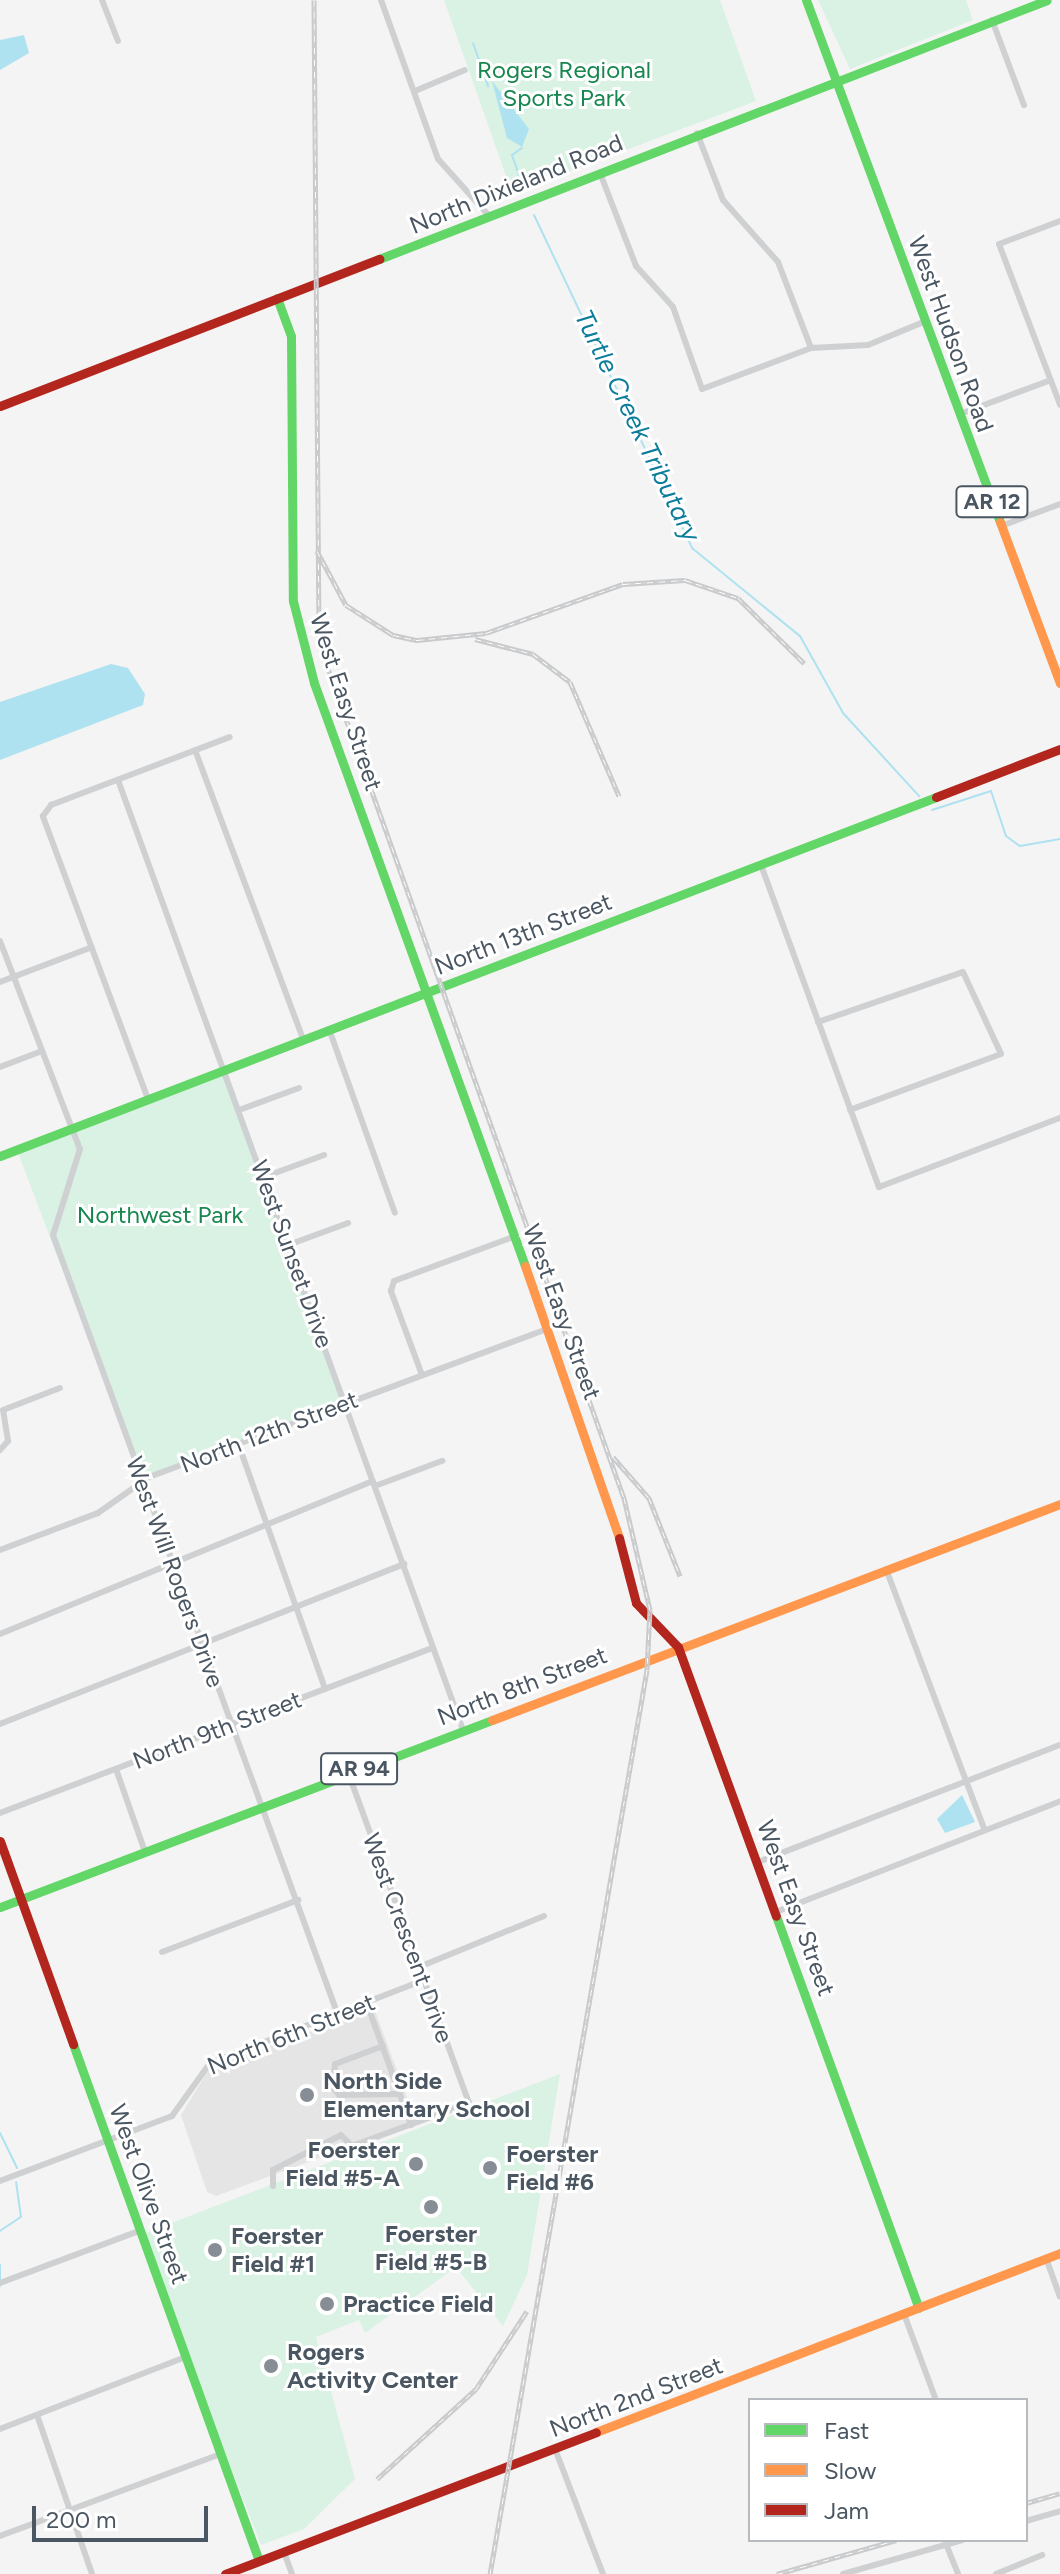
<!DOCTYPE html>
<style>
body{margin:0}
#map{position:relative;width:1060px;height:2574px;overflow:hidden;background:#f4f4f4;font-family:Figtree,sans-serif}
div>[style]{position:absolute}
.education>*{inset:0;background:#e6e5e6}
.green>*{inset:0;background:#d9f2e3}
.water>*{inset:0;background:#aee2f0}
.stream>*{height:2px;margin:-1px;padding:0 1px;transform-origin:1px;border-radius:1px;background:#aee2f0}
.street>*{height:6px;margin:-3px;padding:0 3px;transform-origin:3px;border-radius:3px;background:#ced0d2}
.fast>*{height:9px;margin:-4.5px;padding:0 4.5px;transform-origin:4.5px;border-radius:4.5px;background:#63d668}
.slow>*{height:9px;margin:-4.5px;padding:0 4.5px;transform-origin:4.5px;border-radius:4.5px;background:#ff974d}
.jam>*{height:9px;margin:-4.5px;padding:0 4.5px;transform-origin:4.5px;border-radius:4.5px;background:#b3261e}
.rail>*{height:5px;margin-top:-2.5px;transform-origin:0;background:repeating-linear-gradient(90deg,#fff 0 6px,#c9cacc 0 12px);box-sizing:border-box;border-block:2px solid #c9cacc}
.dots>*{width:22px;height:22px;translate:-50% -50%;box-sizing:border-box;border:4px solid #fff;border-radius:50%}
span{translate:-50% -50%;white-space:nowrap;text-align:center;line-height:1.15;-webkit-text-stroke:6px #fff;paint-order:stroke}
.shield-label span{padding:2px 6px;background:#fff;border:2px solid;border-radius:6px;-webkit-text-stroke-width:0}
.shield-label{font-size:22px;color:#4a5661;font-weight:700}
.park-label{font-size:24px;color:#17864f}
.street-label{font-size:24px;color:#4a5661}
.poi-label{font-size:24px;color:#4a5661;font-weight:700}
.left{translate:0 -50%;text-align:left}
.right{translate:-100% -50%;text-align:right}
.water-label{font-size:26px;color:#0c7c9b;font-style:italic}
.legend{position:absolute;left:748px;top:2398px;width:280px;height:144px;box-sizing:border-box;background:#fff;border:2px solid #b7bbc0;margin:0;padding:10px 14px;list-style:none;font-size:24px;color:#4a5661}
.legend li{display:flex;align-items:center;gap:16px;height:40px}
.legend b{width:40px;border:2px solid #b7bbc0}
.scale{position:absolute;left:32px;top:2506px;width:176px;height:36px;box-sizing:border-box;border:4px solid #4a5661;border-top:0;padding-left:10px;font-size:24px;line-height:28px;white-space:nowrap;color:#4a5661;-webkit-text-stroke:6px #fff;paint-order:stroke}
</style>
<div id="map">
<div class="education">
<i style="clip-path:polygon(374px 2008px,416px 2122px,216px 2196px,207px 2192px,181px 2115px,209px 2069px)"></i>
</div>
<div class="green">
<i style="clip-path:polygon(444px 0,720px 0,756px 101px,512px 193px)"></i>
<i style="clip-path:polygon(818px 0,966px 0,973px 20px,850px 69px)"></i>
<i style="clip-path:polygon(226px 1068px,345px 1402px,142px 1481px,17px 1150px)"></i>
<i style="clip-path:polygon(560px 2074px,527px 2275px,503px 2326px,456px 2267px,365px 2333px,359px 2320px,316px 2337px,355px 2479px,304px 2529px,261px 2545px,140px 2235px)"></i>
</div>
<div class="water">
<i style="clip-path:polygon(24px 35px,29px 53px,0 70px,0 40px)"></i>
<i style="clip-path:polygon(492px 81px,529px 129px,522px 147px,507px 138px)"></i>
<i style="clip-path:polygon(111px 664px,128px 668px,145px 694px,143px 705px,0 760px,0 702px)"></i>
<i style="clip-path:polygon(962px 1795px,975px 1822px,945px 1833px,937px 1819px)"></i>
</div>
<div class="stream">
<i style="left:473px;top:43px;width:46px;rotate:70.8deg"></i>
<i style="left:522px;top:148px;width:12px;rotate:145deg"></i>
<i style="left:512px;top:155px;width:31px;rotate:71deg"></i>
<i style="left:534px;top:215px;width:369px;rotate:64.6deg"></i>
<i style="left:692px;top:548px;width:139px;rotate:39.2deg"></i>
<i style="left:800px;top:636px;width:88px;rotate:60.8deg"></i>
<i style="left:843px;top:713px;width:113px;rotate:47.5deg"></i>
<i style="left:932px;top:810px;width:62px;rotate:-17.9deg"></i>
<i style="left:991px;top:791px;width:47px;rotate:71.6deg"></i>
<i style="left:1006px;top:836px;width:17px;rotate:36deg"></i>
<i style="left:1020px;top:846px;width:41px;rotate:-9.9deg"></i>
<i style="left:0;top:2133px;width:39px;rotate:64deg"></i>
<i style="left:0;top:2231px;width:25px;rotate:-34deg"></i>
<i style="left:21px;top:2217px;width:35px;rotate:-98deg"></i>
<i style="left:0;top:2265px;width:21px;rotate:90deg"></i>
</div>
<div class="street">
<i style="left:102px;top:0;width:44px;rotate:68.7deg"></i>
<i style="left:381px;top:0;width:169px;rotate:70.3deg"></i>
<i style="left:438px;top:159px;width:78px;rotate:48.1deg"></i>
<i style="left:992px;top:20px;width:91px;rotate:69.4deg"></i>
<i style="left:415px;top:91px;width:54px;rotate:-22.8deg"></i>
<i style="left:697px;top:133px;width:72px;rotate:68.8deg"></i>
<i style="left:723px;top:200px;width:83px;rotate:48.4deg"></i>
<i style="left:778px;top:262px;width:92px;rotate:69deg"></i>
<i style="left:600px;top:173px;width:100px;rotate:68.8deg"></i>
<i style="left:636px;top:266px;width:55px;rotate:47.9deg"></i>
<i style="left:673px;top:307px;width:87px;rotate:70.5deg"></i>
<i style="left:702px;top:389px;width:116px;rotate:-20.6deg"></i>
<i style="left:811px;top:348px;width:57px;rotate:-3deg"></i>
<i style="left:868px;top:345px;width:63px;rotate:-22.5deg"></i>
<i style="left:1060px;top:221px;width:65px;rotate:159.3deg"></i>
<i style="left:999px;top:244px;width:172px;rotate:69.2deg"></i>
<i style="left:960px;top:414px;width:97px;rotate:-20.5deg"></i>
<i style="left:1001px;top:526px;width:63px;rotate:-20.4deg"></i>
<i style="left:195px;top:750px;width:309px;rotate:69.5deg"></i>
<i style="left:118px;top:780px;width:1011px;rotate:70.04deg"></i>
<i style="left:761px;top:865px;width:343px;rotate:69.9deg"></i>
<i style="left:879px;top:1187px;width:194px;rotate:-20.9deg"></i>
<i style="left:0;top:941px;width:223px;rotate:69deg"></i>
<i style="left:80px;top:1149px;width:90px;rotate:107.4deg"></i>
<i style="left:53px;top:1235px;width:830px;rotate:69.93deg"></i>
<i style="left:0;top:982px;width:98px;rotate:-20.8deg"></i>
<i style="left:818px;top:1022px;width:153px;rotate:-19deg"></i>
<i style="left:963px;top:972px;width:90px;rotate:65.1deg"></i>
<i style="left:1001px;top:1054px;width:161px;rotate:159.7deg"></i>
<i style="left:329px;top:1029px;width:195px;rotate:70.3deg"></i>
<i style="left:0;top:1067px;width:45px;rotate:-20.9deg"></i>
<i style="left:148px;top:1099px;width:302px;rotate:-110.4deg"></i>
<i style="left:43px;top:816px;width:14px;rotate:-54deg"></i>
<i style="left:51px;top:805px;width:191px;rotate:-20.8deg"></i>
<i style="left:239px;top:1110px;width:64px;rotate:-20.1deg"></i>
<i style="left:264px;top:1177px;width:64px;rotate:-20.1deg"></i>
<i style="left:288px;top:1245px;width:64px;rotate:-20.1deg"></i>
<i style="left:422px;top:1375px;width:90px;rotate:-110.3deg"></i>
<i style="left:391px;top:1291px;width:10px;rotate:-73deg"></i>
<i style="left:394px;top:1281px;width:127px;rotate:-20.3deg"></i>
<i style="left:238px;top:1443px;width:261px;rotate:70.5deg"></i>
<i style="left:0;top:1450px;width:12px;rotate:-48deg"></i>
<i style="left:8px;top:1441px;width:31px;rotate:-99deg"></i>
<i style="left:3px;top:1410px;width:61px;rotate:-21.1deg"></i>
<i style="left:375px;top:1486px;width:72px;rotate:-20.5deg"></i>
<i style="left:0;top:1550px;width:105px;rotate:-20.7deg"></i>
<i style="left:98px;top:1513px;width:62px;rotate:-35.2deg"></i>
<i style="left:149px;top:1477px;width:424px;rotate:-20.4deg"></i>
<i style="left:886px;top:1569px;width:278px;rotate:69.3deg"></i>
<i style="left:0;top:1634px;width:403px;rotate:-22.3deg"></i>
<i style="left:0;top:1724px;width:435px;rotate:-21.6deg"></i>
<i style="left:116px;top:1769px;width:88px;rotate:70.7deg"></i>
<i style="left:0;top:1813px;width:463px;rotate:-20.9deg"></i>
<i style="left:758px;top:1862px;width:324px;rotate:-21.2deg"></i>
<i style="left:776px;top:1912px;width:305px;rotate:-21.3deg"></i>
<i style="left:162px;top:1952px;width:146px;rotate:-20.9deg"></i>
<i style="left:419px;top:1967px;width:135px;rotate:-22.2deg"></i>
<i style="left:367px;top:2004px;width:129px;rotate:70deg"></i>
<i style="left:383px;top:2046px;width:51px;rotate:159.4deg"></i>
<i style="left:335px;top:2064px;width:24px;rotate:95deg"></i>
<i style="left:333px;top:2088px;width:9px;rotate:49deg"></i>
<i style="left:339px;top:2095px;width:61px;rotate:-0.9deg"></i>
<i style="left:0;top:2181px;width:184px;rotate:-20.7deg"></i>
<i style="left:172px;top:2116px;width:65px;rotate:-54.4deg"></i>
<i style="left:210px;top:2063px;width:230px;rotate:-21.2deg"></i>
<i style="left:273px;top:2186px;width:16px;rotate:-90deg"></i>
<i style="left:273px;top:2170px;width:76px;rotate:-27.2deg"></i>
<i style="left:341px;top:2135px;width:16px;rotate:45deg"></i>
<i style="left:352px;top:2146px;width:125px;rotate:-20.2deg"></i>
<i style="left:469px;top:2103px;width:351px;rotate:-110.1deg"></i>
<i style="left:1046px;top:2258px;width:41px;rotate:70.3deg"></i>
<i style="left:0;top:2283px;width:148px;rotate:-20.5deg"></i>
<i style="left:904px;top:2314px;width:92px;rotate:69.6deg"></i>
<i style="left:37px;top:2415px;width:168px;rotate:70.9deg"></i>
<i style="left:0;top:2429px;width:199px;rotate:-21.2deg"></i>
<i style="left:555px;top:2449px;width:134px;rotate:69deg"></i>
<i style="left:1026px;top:2521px;width:35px;rotate:-16deg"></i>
<i style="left:0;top:2536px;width:236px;rotate:-20.4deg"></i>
<i style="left:946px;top:2544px;width:32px;rotate:68deg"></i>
<i style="left:284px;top:2552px;width:23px;rotate:70deg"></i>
<i style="left:843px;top:2574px;width:124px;rotate:-15.9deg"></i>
<i style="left:996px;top:2574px;width:50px;rotate:-22.4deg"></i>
</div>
<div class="fast">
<i style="left:806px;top:0;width:557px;rotate:69.61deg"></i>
<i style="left:379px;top:259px;width:716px;rotate:-21.19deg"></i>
<i style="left:277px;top:298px;width:40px;rotate:69.8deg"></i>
<i style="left:291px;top:336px;width:265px;rotate:89.6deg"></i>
<i style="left:293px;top:601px;width:85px;rotate:75.6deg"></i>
<i style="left:314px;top:683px;width:620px;rotate:70.1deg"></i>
<i style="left:0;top:1156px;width:1002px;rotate:-20.98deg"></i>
<i style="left:0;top:1907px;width:526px;rotate:-20.81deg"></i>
<i style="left:776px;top:1916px;width:417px;rotate:70deg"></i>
<i style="left:73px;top:2044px;width:549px;rotate:70.21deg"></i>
</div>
<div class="slow">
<i style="left:1000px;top:522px;width:172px;rotate:69.6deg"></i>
<i style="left:525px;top:1266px;width:288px;rotate:70.9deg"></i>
<i style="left:492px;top:1720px;width:608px;rotate:-20.82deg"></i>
<i style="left:596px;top:2432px;width:497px;rotate:-21.1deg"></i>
</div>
<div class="jam">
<i style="left:0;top:406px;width:407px;rotate:-21.2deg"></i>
<i style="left:936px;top:797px;width:133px;rotate:-21.2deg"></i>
<i style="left:619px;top:1538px;width:67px;rotate:75.3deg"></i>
<i style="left:636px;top:1603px;width:61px;rotate:46.3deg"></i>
<i style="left:678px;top:1647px;width:286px;rotate:70deg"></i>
<i style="left:0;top:1841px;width:216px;rotate:70.2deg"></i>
<i style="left:225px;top:2574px;width:397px;rotate:-20.9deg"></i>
</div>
<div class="rail">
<i style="left:314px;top:0;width:643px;rotate:89.55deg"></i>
<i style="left:319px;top:643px;width:908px;rotate:70.37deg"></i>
<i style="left:624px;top:1498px;width:115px;rotate:76.9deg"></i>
<i style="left:650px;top:1610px;width:60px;rotate:92.9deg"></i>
<i style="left:647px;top:1670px;width:918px;rotate:99.85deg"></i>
<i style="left:317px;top:551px;width:61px;rotate:61.8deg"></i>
<i style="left:346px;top:605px;width:56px;rotate:32.6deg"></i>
<i style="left:393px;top:635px;width:25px;rotate:12deg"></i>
<i style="left:417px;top:640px;width:69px;rotate:-5.8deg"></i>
<i style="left:486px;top:633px;width:145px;rotate:-19.7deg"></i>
<i style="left:623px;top:584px;width:62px;rotate:-3.7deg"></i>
<i style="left:685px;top:580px;width:56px;rotate:18.8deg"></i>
<i style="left:738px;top:598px;width:93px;rotate:44.6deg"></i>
<i style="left:475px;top:639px;width:60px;rotate:14.5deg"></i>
<i style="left:533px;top:654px;width:46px;rotate:37.1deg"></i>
<i style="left:570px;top:682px;width:124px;rotate:66.7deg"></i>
<i style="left:613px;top:1457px;width:55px;rotate:48.7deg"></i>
<i style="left:649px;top:1498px;width:84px;rotate:68.3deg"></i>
<i style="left:377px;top:2479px;width:134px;rotate:-42.3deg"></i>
<i style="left:476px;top:2389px;width:93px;rotate:-56.8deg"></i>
<i style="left:1026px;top:2503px;width:35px;rotate:-16deg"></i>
<i style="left:777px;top:2574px;width:124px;rotate:-15.9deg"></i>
</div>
<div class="dots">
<i style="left:307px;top:2095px;background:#868d94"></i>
<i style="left:416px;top:2164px;background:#868d94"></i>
<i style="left:490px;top:2168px;background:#868d94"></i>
<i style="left:431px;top:2207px;background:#868d94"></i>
<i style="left:215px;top:2250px;background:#868d94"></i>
<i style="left:327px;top:2304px;background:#868d94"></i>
<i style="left:271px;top:2366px;background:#868d94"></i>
</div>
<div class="shield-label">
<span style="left:992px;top:502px">AR 12</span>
<span style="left:359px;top:1769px">AR 94</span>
</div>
<div class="park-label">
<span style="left:564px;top:84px">Rogers Regional<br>Sports Park</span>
<span style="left:160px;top:1215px">Northwest Park</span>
</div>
<div class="street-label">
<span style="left:516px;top:184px;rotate:-22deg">North Dixieland Road</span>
<span style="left:951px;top:334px;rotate:70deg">West Hudson Road</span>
<span style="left:346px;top:702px;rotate:72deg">West Easy Street</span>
<span style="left:523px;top:934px;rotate:-21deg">North 13th Street</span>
<span style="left:292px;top:1254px;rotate:70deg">West Sunset Drive</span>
<span style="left:562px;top:1312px;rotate:70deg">West Easy Street</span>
<span style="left:269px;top:1432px;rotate:-21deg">North 12th Street</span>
<span style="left:175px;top:1572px;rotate:70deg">West Will Rogers Drive</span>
<span style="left:522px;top:1686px;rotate:-21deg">North 8th Street</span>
<span style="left:217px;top:1730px;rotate:-21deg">North 9th Street</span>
<span style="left:796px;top:1908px;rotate:70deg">West Easy Street</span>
<span style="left:408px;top:1938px;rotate:70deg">West Crescent Drive</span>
<span style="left:291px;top:2034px;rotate:-22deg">North 6th Street</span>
<span style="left:149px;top:2194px;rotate:70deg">West Olive Street</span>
<span style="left:636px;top:2397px;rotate:-21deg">North 2nd Street</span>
</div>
<div class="poi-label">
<span class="left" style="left:323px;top:2095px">North Side<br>Elementary School</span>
<span class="right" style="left:400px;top:2164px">Foerster<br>Field #5-A</span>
<span class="left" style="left:506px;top:2168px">Foerster<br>Field #6</span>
<span style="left:431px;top:2248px">Foerster<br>Field #5-B</span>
<span class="left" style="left:231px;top:2250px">Foerster<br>Field #1</span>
<span class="left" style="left:343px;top:2304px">Practice Field</span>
<span class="left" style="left:287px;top:2366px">Rogers<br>Activity Center</span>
</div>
<div class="water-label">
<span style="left:637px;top:426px;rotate:64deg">Turtle Creek Tributary</span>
</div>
<ul class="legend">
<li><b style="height:10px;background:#63d668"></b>Fast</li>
<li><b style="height:10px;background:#ff974d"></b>Slow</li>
<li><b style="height:10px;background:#b3261e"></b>Jam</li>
</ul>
<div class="scale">200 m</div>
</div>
